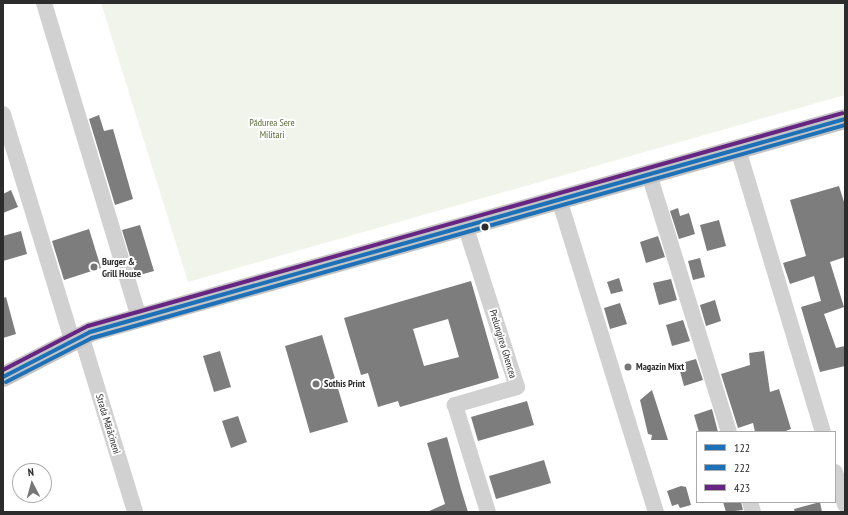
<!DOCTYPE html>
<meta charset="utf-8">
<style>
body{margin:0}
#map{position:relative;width:848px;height:515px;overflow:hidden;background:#fff;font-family:"PT Sans Narrow",sans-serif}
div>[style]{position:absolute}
.green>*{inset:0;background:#f1f4ea}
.building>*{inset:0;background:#7d7d7d}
.minor>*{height:16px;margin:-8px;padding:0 8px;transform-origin:8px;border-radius:8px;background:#d1d1d1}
.major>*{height:20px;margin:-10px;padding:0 10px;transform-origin:10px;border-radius:10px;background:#c4c4c4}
.bus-1>*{height:4px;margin:-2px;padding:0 2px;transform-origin:2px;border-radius:2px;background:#1d71b8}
.bus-2>*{height:4px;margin:-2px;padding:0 2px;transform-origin:2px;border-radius:2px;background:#1d71b8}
.bus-3>*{height:4px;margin:-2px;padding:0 2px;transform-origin:2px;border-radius:2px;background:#662483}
.dots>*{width:11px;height:11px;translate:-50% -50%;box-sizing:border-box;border:2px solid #fff;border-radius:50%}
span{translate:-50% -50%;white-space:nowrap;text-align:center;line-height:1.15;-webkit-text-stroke:4px #fff;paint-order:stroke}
.park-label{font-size:10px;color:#586a37}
.poi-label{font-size:10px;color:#2c2c2c;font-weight:700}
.left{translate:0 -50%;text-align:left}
.street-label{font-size:10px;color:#2c2c2c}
.frame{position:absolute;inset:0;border:4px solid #2c2c2c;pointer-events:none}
.legend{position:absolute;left:696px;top:431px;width:140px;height:72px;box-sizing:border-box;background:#fff;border:1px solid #ababab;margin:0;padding:5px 7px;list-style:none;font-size:12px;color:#2c2c2c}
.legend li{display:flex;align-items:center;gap:8px;height:20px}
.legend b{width:20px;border:1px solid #ababab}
.north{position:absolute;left:12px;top:463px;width:40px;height:40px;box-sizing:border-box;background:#fff;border:1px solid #ababab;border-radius:50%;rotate:354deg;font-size:11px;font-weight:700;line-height:16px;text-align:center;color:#2c2c2c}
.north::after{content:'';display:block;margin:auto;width:14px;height:18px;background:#767676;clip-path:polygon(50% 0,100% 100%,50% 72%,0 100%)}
</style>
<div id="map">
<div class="green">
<i style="clip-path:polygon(101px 3px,845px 3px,845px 95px,188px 282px)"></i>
</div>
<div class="building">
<i style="clip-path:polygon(99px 115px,104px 131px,113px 129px,133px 199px,115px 205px,89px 119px)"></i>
<i style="clip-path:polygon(839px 186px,845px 205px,845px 257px,830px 262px,844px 307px,824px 314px,836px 348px,845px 346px,845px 366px,820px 372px,801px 307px,821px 301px,814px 276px,790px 284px,783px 263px,806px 256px,790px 200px)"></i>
<i style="clip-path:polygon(11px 190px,18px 207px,3px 213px,3px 194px)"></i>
<i style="clip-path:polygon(678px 208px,680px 216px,689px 213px,695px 234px,679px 239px,670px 211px)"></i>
<i style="clip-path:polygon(719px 220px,726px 246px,707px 251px,700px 225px)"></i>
<i style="clip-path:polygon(140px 225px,154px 271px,136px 276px,122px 230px)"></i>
<i style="clip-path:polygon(89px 229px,101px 268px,64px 280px,52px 241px)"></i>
<i style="clip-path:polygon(21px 231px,27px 254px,3px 261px,3px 236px)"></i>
<i style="clip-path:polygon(658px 236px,665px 257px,646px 263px,640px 242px)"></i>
<i style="clip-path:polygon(700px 258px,705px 277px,693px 280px,688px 261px)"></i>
<i style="clip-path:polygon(619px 278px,623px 291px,611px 294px,607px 282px)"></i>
<i style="clip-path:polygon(671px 279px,677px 300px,659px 305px,653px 283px)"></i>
<i style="clip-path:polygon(evenodd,471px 281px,499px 378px,400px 407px,398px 401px,378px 407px,368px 373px,361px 375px,344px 318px,471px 281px,448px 319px,459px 357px,424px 366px,413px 329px,448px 319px)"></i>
<i style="clip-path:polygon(6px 297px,16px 334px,3px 338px,3px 298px)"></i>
<i style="clip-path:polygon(715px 300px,721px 321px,706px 326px,700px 305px)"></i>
<i style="clip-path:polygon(620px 303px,627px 324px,610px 329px,604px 308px)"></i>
<i style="clip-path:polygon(683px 320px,690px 341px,672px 346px,666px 325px)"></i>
<i style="clip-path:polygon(322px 335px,348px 422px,310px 433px,285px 346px)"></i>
<i style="clip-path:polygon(220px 351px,231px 387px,214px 392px,203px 356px)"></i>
<i style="clip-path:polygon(764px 351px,770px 392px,779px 389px,791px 429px,783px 432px,755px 432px,753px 423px,738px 428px,721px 374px,750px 365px,749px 353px)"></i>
<i style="clip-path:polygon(696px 359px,703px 380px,684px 386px,678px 364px)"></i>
<i style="clip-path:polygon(652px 390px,668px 440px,651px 440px,652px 435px,648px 434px,640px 400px)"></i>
<i style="clip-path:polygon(527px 401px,534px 425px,478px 441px,471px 417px)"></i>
<i style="clip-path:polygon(712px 409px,718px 432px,699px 432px,694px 415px)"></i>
<i style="clip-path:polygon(238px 416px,247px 442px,231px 448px,222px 421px)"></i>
<i style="clip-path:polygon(447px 437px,461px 489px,468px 512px,427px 512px,445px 504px,427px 443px)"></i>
<i style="clip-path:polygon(544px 460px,551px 483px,496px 499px,489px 476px)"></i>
<i style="clip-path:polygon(681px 486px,686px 487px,691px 505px,680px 508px,678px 504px,672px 506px,667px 491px)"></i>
<i style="clip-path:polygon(723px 502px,741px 502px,743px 510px,726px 512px)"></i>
<i style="clip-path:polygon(820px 502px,822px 512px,795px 512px,794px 509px)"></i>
</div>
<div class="minor">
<i style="left:44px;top:3px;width:329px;rotate:73.2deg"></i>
<i style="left:3px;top:114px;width:236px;rotate:73deg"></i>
<i style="left:738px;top:149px;width:295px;rotate:73.3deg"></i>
<i style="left:649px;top:174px;width:270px;rotate:72.8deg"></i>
<i style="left:559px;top:199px;width:328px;rotate:72.8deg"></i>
<i style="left:465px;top:225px;width:170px;rotate:72.2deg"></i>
<i style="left:517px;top:387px;width:65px;rotate:163.8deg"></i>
<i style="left:455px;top:405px;width:112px;rotate:72.9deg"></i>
<i style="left:81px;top:335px;width:185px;rotate:73deg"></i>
<i style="left:835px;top:472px;width:34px;rotate:73deg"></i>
<i style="left:750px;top:502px;width:10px;rotate:73deg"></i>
</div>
<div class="major">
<i style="left:3px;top:377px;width:98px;rotate:-27.3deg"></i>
<i style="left:90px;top:332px;width:784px;rotate:-15.75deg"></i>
</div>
<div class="bus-1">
<i style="left:3px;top:377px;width:98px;rotate:-27.3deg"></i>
<i style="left:90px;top:332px;width:784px;rotate:-15.75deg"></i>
</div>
<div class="bus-2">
<i style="left:6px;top:382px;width:97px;rotate:-27.1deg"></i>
<i style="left:92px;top:338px;width:783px;rotate:-15.79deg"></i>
</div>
<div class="bus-3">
<i style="left:3px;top:370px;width:96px;rotate:-27.4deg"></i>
<i style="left:88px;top:326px;width:784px;rotate:-15.75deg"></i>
</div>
<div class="dots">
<i style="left:485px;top:227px;background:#2c2c2c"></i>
<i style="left:94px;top:267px;background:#767676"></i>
<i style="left:628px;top:367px;background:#767676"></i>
<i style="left:316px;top:384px;background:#767676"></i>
</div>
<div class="park-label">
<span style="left:272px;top:128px">Pădurea Sere<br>Militari</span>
</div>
<div class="poi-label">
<span class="left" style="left:102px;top:267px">Burger &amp;<br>Grill House</span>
<span class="left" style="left:636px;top:367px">Magazin Mixt</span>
<span class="left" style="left:324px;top:384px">Sothis Print</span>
</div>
<div class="street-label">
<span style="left:503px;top:344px;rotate:73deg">Prelungirea Ghencea</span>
<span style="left:108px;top:424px;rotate:73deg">Strada Mărăcineni</span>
</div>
<div class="frame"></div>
<ul class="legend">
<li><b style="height:5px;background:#1d71b8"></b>122</li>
<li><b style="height:5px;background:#1d71b8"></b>222</li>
<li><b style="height:5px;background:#662483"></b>423</li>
</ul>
<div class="north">N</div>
</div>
